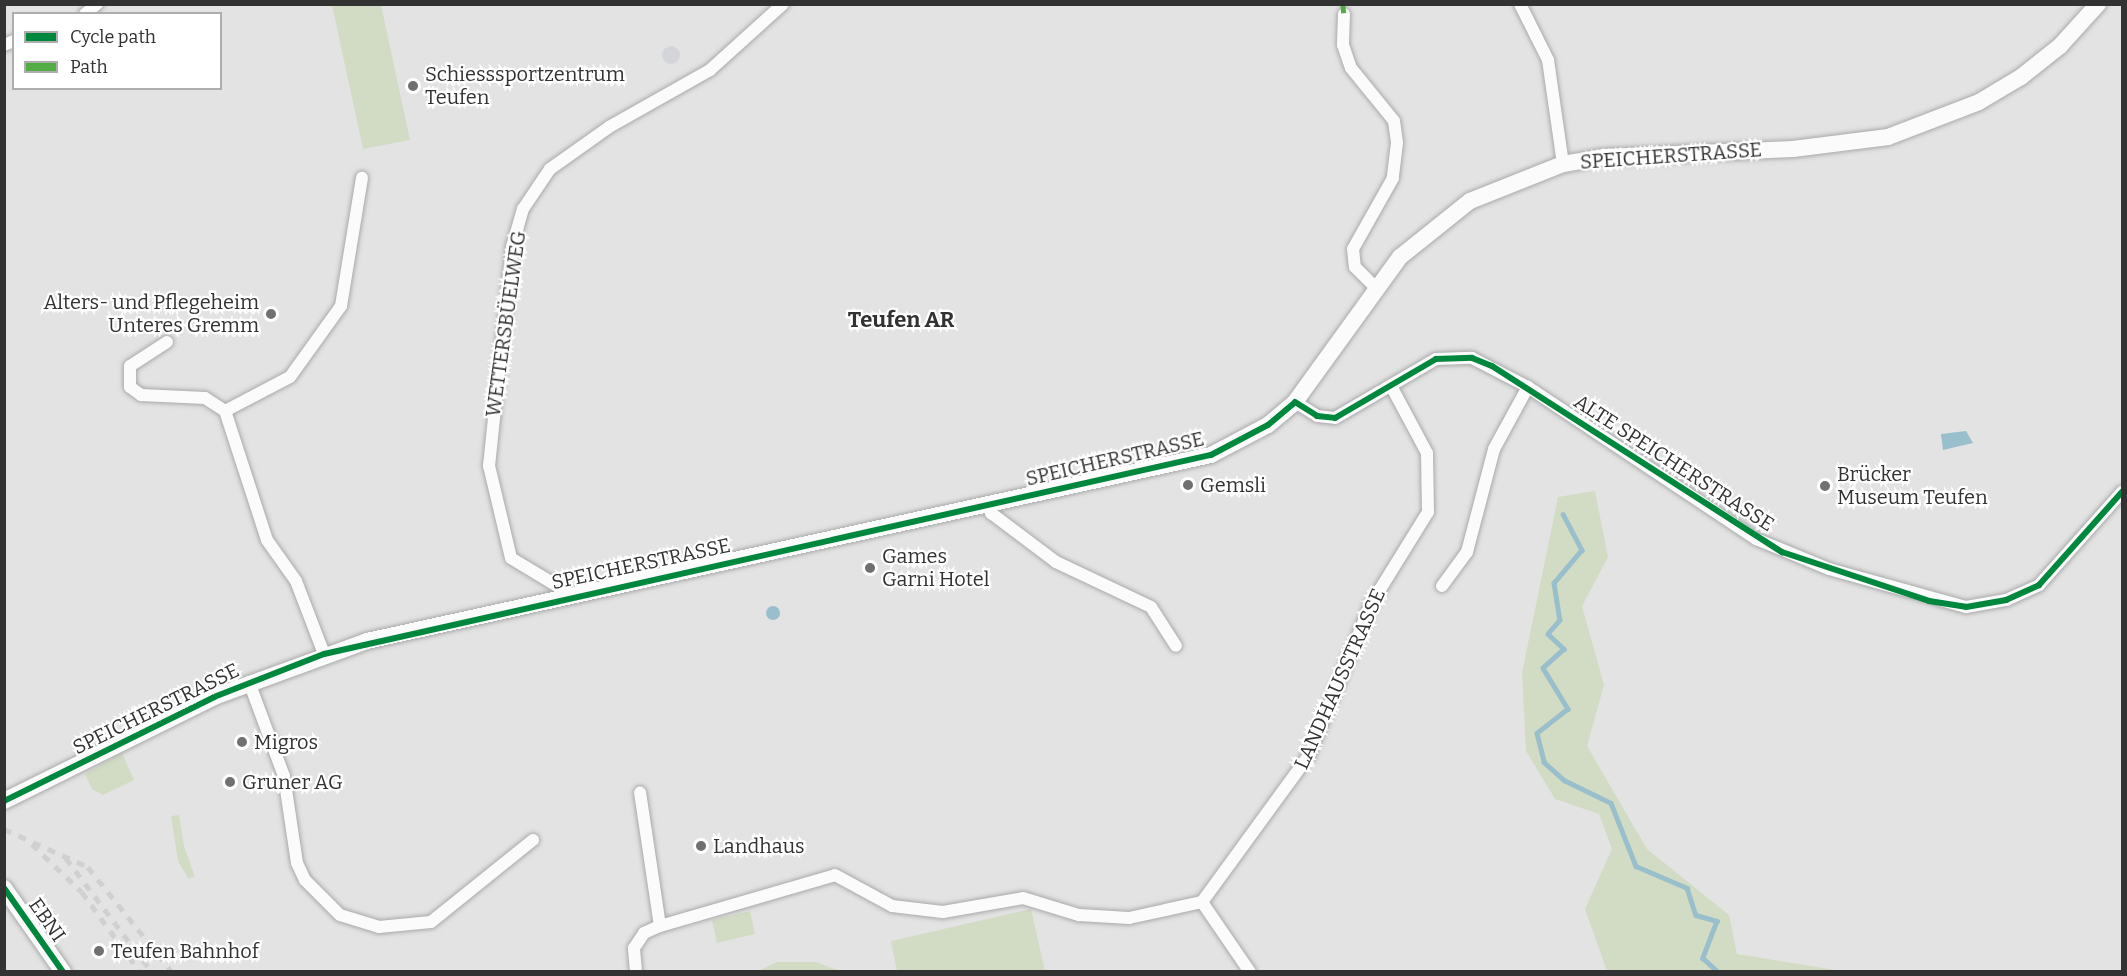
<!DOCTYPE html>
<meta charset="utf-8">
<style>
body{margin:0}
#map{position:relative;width:2127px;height:976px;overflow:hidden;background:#e3e3e3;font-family:Bitter,serif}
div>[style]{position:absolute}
.built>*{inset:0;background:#d3d5da}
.round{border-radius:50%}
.green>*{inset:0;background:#d2dcc4}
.water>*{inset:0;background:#9abfcc}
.stream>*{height:4.5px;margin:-2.25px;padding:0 2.25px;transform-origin:2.25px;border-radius:2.25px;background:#9abfcc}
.roads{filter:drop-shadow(0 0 2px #aaa) drop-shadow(0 0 2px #aaa)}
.street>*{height:12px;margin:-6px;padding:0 6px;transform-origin:6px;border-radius:6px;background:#fbfbfb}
.secondary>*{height:16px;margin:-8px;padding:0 8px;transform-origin:8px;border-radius:8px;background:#fbfbfb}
.rail>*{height:4.5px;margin-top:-2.25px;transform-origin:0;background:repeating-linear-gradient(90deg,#d0d0d0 0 8px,transparent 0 16px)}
.quiet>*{height:4.5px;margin-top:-2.25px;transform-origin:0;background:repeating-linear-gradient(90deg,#54ac45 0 9px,transparent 0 13.5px)}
.cycleway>*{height:6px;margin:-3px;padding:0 3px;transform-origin:3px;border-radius:3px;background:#00873e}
.dots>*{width:16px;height:16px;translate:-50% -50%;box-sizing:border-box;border:3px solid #fff;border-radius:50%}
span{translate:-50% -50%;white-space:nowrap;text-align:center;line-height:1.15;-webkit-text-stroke:4.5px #fff;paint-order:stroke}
.poi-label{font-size:20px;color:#323233}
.left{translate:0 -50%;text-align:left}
.right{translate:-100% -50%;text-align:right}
.street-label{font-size:20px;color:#323233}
.quarter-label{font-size:22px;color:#323233;font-weight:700}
.frame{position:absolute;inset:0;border:6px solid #323233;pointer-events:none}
.legend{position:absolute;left:12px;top:12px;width:210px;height:78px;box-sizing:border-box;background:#fff;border:2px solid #adadad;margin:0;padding:8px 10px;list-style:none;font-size:18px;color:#323233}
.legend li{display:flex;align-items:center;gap:12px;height:30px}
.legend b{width:30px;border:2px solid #adadad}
</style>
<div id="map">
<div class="built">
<i class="round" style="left:662px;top:46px;width:18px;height:18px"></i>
</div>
<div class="green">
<i style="clip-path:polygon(332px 5px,381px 5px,410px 140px,363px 149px)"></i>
<i style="clip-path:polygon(1595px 491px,1608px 557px,1582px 606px,1604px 685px,1587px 746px,1647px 849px,1729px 915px,1737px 954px,1842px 971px,1607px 971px,1585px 909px,1612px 849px,1599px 814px,1555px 799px,1526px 751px,1522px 673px,1558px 497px)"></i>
<i style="clip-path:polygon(122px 753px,134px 780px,103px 795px,92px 789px,85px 774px)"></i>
<i style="clip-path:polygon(179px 815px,184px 846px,195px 877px,188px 878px,178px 861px,171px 816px)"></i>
<i style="clip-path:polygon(1031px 909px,1045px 971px,897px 971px,891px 941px)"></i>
<i style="clip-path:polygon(750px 911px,755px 934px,717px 943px,712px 920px)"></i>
<i style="clip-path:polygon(777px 962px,816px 962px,840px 971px,758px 971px)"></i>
</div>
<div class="water">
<i style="clip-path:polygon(1966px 431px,1973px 443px,1943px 450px,1941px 434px)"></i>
<i class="round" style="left:766px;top:606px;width:14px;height:14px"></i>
</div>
<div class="stream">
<i style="left:1563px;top:514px;width:41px;rotate:62.2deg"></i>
<i style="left:1582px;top:550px;width:43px;rotate:130.3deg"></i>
<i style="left:1554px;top:583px;width:37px;rotate:81deg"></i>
<i style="left:1560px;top:620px;width:18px;rotate:131deg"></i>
<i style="left:1548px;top:634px;width:22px;rotate:43deg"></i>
<i style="left:1564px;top:649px;width:28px;rotate:138deg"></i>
<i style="left:1543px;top:668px;width:48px;rotate:58.6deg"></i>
<i style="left:1568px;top:709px;width:39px;rotate:142deg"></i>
<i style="left:1537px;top:733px;width:30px;rotate:76deg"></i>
<i style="left:1544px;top:762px;width:27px;rotate:42deg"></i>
<i style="left:1564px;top:780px;width:52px;rotate:26.1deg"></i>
<i style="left:1611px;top:803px;width:68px;rotate:68.4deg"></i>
<i style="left:1636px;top:866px;width:56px;rotate:23.3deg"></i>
<i style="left:1687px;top:888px;width:28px;rotate:72deg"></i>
<i style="left:1696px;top:915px;width:22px;rotate:16deg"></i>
<i style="left:1717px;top:921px;width:40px;rotate:111deg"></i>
<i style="left:1703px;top:958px;width:21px;rotate:43deg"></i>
</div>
<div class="roads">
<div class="street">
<i style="left:1520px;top:4px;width:63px;rotate:63.4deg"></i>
<i style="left:1548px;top:60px;width:105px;rotate:81.8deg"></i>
<i style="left:85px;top:14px;width:16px;rotate:-40deg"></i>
<i style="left:1344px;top:14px;width:31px;rotate:92deg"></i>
<i style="left:1343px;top:45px;width:24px;rotate:71deg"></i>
<i style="left:1351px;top:68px;width:68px;rotate:50.9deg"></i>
<i style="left:1394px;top:121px;width:22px;rotate:82deg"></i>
<i style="left:1397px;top:143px;width:35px;rotate:97deg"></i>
<i style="left:1393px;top:178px;width:81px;rotate:119.4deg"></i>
<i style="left:1353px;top:249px;width:18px;rotate:84deg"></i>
<i style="left:1355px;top:267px;width:28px;rotate:45deg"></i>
<i style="left:4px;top:45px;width:11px;rotate:-22deg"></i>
<i style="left:167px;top:342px;width:44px;rotate:147deg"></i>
<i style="left:130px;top:366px;width:21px;rotate:90deg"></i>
<i style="left:130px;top:387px;width:14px;rotate:36deg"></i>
<i style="left:141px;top:395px;width:64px;rotate:2.7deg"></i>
<i style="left:205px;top:398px;width:24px;rotate:33deg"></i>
<i style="left:1295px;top:402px;width:26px;rotate:32deg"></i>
<i style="left:1317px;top:416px;width:18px;rotate:6deg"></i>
<i style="left:1335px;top:418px;width:117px;rotate:-30.3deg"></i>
<i style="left:1436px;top:359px;width:36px;rotate:-2deg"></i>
<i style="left:1472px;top:358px;width:63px;rotate:27.4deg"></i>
<i style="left:1528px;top:387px;width:274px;rotate:33.7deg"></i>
<i style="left:1756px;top:539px;width:79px;rotate:22.3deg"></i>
<i style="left:1829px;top:569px;width:142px;rotate:15.5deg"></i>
<i style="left:1966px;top:607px;width:41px;rotate:-9.9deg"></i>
<i style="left:2006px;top:600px;width:36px;rotate:-24deg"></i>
<i style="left:2039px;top:585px;width:125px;rotate:-48.3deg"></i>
<i style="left:988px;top:505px;width:9px;rotate:69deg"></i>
<i style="left:991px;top:513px;width:81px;rotate:37deg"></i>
<i style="left:1056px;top:562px;width:105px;rotate:25.3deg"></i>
<i style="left:1151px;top:607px;width:46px;rotate:57.3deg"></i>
<i style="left:1442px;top:586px;width:42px;rotate:-53.7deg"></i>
<i style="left:1467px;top:552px;width:106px;rotate:-75.3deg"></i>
<i style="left:1494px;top:449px;width:71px;rotate:-61.3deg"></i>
<i style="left:566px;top:598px;width:13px;rotate:-122deg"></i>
<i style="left:559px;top:587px;width:56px;rotate:-148.9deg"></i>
<i style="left:511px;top:558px;width:95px;rotate:-103.4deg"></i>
<i style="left:489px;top:466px;width:220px;rotate:-84deg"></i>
<i style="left:512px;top:247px;width:40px;rotate:-74deg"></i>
<i style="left:523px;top:209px;width:48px;rotate:-56deg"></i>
<i style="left:550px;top:169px;width:72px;rotate:-35.4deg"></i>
<i style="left:609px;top:127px;width:116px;rotate:-29.4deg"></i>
<i style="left:710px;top:70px;width:98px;rotate:-42.1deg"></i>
<i style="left:324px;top:654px;width:78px;rotate:-111deg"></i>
<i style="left:296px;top:581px;width:50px;rotate:-125.3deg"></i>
<i style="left:267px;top:540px;width:136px;rotate:-108deg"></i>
<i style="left:225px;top:411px;width:73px;rotate:-27.6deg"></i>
<i style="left:290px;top:377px;width:87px;rotate:-54.3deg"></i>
<i style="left:341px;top:306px;width:130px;rotate:-80.7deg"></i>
<i style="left:249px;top:682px;width:100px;rotate:69.6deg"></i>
<i style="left:284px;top:776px;width:88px;rotate:81.5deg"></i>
<i style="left:297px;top:863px;width:19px;rotate:65deg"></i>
<i style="left:305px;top:880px;width:49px;rotate:45deg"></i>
<i style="left:340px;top:915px;width:41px;rotate:17.1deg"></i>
<i style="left:379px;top:927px;width:52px;rotate:-5.5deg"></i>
<i style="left:431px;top:922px;width:131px;rotate:-38.8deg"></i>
<i style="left:1202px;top:902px;width:85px;rotate:55.6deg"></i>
<i style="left:660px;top:926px;width:182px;rotate:-16.2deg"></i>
<i style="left:835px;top:875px;width:65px;rotate:28.5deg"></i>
<i style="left:892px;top:906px;width:51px;rotate:6.7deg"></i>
<i style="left:943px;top:912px;width:81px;rotate:-9.9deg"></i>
<i style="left:1023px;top:898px;width:59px;rotate:16.9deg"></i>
<i style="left:1079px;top:915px;width:50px;rotate:3.4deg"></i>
<i style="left:1129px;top:918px;width:75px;rotate:-12.4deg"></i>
<i style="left:1202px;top:902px;width:182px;rotate:-53.9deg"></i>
<i style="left:1309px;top:755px;width:163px;rotate:-67.7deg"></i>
<i style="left:1371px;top:604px;width:108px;rotate:-58.2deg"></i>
<i style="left:1428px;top:512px;width:59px;rotate:-91deg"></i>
<i style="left:1427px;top:453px;width:76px;rotate:-118.2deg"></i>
<i style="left:636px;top:972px;width:24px;rotate:-95deg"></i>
<i style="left:634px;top:948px;width:18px;rotate:-56deg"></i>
<i style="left:644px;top:933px;width:17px;rotate:-24deg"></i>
<i style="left:660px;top:926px;width:135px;rotate:-98.5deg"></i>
</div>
<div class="secondary">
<i style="left:4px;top:801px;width:234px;rotate:-26.3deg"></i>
<i style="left:214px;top:697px;width:163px;rotate:-20.1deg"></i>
<i style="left:367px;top:641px;width:864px;rotate:-12.43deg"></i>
<i style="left:1211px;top:455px;width:64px;rotate:-27.8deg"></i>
<i style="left:1268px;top:425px;width:35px;rotate:-40deg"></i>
<i style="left:1295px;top:402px;width:179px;rotate:-54.1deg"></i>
<i style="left:1400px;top:257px;width:90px;rotate:-38.7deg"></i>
<i style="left:1470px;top:201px;width:100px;rotate:-21.7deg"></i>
<i style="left:1563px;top:164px;width:42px;rotate:-9.7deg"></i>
<i style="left:1604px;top:157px;width:189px;rotate:-2.4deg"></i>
<i style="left:1793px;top:149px;width:96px;rotate:-7.2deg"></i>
<i style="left:1888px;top:137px;width:97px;rotate:-21deg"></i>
<i style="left:1979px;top:102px;width:49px;rotate:-30.8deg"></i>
<i style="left:2021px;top:77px;width:50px;rotate:-38.5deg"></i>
<i style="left:2060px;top:46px;width:57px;rotate:-47.9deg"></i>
<i style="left:4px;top:888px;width:103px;rotate:54.9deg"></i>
</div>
</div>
<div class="rail">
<i style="left:4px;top:829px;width:92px;rotate:24.3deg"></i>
<i style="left:88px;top:867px;width:134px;rotate:51.3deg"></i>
<i style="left:32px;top:844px;width:69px;rotate:43.8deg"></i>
<i style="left:82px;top:892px;width:99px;rotate:54.1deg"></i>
<i style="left:66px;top:858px;width:143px;rotate:53deg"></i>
</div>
<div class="quiet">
<i style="left:1343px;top:4px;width:10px;rotate:84deg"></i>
</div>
<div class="cycleway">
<i style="left:4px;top:801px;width:234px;rotate:-26.3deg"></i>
<i style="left:214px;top:697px;width:118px;rotate:-21.4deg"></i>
<i style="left:324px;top:654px;width:909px;rotate:-12.65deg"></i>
<i style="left:1211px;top:455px;width:64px;rotate:-27.8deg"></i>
<i style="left:1268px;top:425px;width:35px;rotate:-40deg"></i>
<i style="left:1295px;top:402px;width:26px;rotate:32deg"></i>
<i style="left:1317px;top:416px;width:18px;rotate:6deg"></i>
<i style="left:1335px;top:418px;width:117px;rotate:-30.3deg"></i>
<i style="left:1436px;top:359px;width:36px;rotate:-2deg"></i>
<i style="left:1472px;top:358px;width:22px;rotate:22deg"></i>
<i style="left:1492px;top:366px;width:345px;rotate:32.7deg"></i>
<i style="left:1782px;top:552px;width:155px;rotate:18.4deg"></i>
<i style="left:1929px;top:601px;width:37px;rotate:9deg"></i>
<i style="left:1966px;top:607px;width:41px;rotate:-9.9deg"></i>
<i style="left:2006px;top:600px;width:36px;rotate:-24deg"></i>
<i style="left:2039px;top:585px;width:125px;rotate:-48.3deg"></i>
<i style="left:4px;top:888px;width:103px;rotate:54.9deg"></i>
</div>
<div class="dots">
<i style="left:413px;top:86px;background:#707071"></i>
<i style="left:271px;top:314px;background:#707071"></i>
<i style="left:1188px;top:485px;background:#707071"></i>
<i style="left:1825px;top:486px;background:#707071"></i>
<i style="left:870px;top:568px;background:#707071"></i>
<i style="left:242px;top:742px;background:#707071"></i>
<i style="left:230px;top:782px;background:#707071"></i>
<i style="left:701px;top:846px;background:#707071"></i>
<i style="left:99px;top:951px;background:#707071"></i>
</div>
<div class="poi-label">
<span class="left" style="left:425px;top:86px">Schiesssportzentrum<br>Teufen</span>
<span class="right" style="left:259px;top:314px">Alters- und Pflegeheim<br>Unteres Gremm</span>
<span class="left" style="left:1837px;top:486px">Brücker<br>Museum Teufen</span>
<span class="left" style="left:1200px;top:485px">Gemsli</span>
<span class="left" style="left:882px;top:568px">Games<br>Garni Hotel</span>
<span class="left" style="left:254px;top:742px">Migros</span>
<span class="left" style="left:242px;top:782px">Gruner AG</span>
<span class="left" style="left:713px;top:846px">Landhaus</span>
<span class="left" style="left:111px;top:951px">Teufen Bahnhof</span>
</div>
<div class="street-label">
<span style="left:1671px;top:156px;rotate:-4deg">SPEICHERSTRASSE</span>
<span style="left:506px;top:324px;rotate:-82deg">WETTERSBÜELWEG</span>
<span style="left:1115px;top:459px;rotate:-13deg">SPEICHERSTRASSE</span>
<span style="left:1674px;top:463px;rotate:33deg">ALTE SPEICHERSTRASSE</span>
<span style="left:641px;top:564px;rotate:-12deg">SPEICHERSTRASSE</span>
<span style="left:1340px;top:679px;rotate:-66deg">LANDHAUSSTRASSE</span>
<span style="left:156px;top:709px;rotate:-26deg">SPEICHERSTRASSE</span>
<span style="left:47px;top:920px;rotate:55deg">EBNI</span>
</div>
<div class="quarter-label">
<span style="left:901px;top:320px">Teufen AR</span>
</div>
<div class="frame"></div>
<ul class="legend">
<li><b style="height:8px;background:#00873e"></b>Cycle path</li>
<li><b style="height:8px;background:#54ac45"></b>Path</li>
</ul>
</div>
